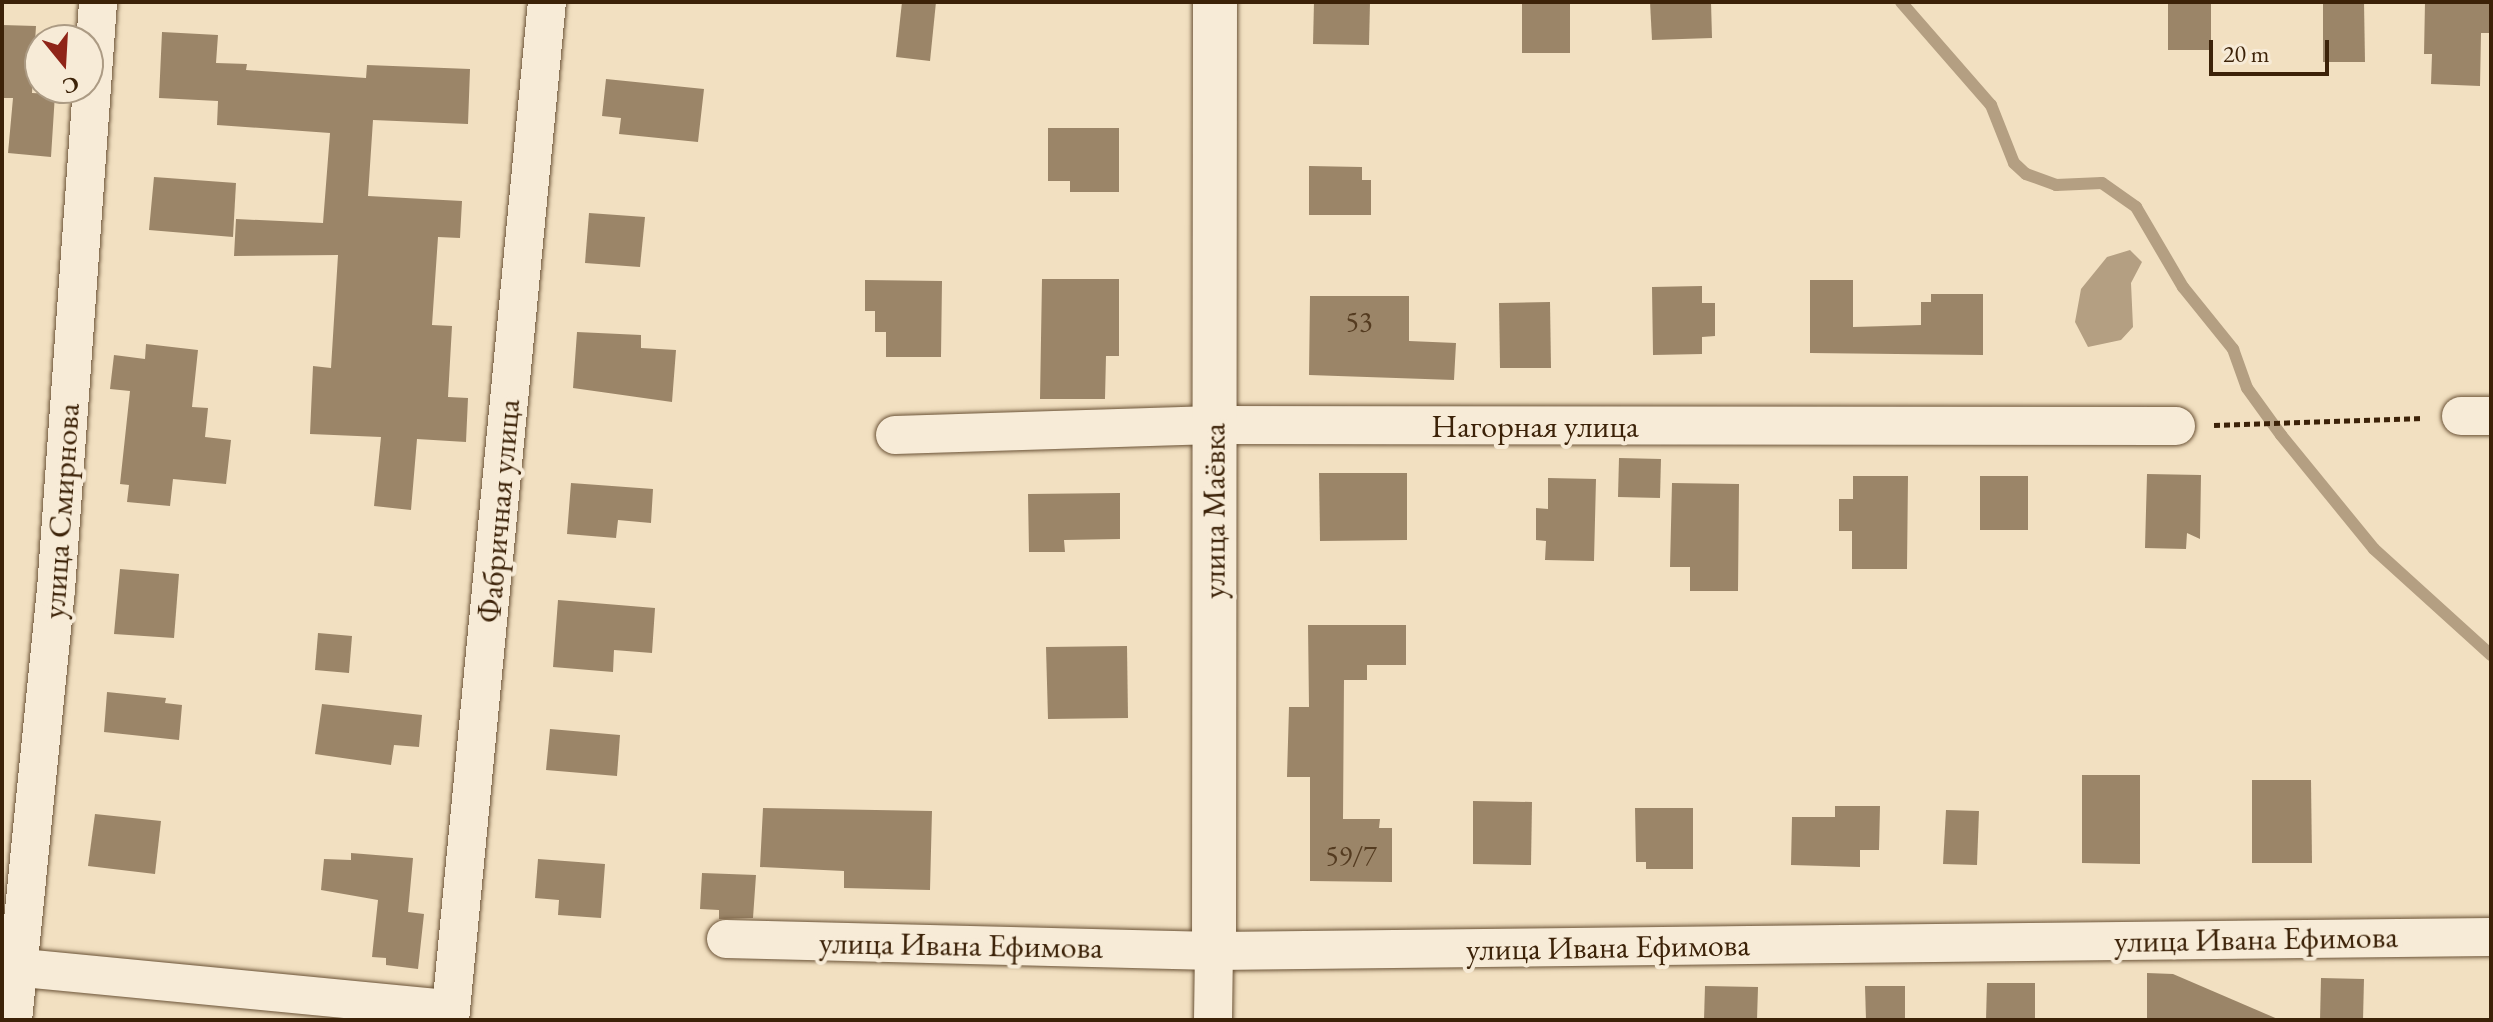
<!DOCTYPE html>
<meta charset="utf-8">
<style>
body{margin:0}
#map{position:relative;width:2493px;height:1022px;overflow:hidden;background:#f2e0c1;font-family:"EB Garamond",serif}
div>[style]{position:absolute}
.water>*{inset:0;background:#b49f82}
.stream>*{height:12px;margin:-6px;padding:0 6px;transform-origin:6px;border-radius:6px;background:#b49f82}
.building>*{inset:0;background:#9b8568}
.path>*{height:5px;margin-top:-2.5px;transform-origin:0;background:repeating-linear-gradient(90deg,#3c2208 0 6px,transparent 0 10px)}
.roads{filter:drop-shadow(0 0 2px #6a5236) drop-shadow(0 0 2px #6a5236)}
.minor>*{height:38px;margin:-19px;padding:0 19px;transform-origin:19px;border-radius:19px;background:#f7ebd7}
.tertiary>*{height:44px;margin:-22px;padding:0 22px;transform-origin:22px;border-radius:22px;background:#f7ebd7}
span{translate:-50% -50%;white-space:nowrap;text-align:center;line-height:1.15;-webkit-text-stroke:8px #f7ebd7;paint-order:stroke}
.number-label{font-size:28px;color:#543b20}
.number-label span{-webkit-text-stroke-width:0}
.street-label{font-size:32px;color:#3c2208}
.frame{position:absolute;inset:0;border:4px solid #3c2208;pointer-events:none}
.north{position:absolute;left:24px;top:24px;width:80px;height:80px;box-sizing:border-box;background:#f7ebd7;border:2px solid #ac9b84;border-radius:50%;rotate:162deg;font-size:22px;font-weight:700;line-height:32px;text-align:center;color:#3c2208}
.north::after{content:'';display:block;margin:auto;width:28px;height:36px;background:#8f2418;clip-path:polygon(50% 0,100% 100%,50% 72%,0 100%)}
.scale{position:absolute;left:2209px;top:40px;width:120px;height:36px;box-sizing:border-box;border:4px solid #3c2208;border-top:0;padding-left:10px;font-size:24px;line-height:28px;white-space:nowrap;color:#3c2208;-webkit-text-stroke:6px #f7ebd7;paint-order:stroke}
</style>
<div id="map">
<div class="water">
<i style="clip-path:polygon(2130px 250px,2142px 262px,2131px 283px,2133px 327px,2121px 340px,2088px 347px,2075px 322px,2081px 289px,2107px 257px)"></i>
</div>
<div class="stream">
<i style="left:1901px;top:2px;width:137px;rotate:48.9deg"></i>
<i style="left:1991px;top:105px;width:62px;rotate:68.4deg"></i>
<i style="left:2014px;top:163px;width:16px;rotate:43deg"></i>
<i style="left:2026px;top:174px;width:32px;rotate:20deg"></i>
<i style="left:2056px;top:185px;width:46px;rotate:-2.5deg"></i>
<i style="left:2102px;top:183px;width:42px;rotate:35.2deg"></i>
<i style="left:2136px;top:207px;width:93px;rotate:59.6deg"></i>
<i style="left:2183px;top:287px;width:80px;rotate:51.1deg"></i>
<i style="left:2233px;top:349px;width:41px;rotate:70.3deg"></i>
<i style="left:2247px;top:388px;width:58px;rotate:54.1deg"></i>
<i style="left:2281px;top:435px;width:147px;rotate:50.8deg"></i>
<i style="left:2374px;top:549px;width:158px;rotate:42.2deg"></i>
</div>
<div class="building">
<i style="clip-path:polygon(902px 2px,936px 2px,930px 61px,896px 57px)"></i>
<i style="clip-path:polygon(1314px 2px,1370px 2px,1369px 45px,1313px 44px)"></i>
<i style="clip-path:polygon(1522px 2px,1570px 2px,1570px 53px,1522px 53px)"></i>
<i style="clip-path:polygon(1650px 2px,1711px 2px,1712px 38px,1652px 40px)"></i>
<i style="clip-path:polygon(2168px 2px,2211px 2px,2211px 50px,2168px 50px)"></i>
<i style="clip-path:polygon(2323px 2px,2364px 2px,2365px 62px,2323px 62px)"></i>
<i style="clip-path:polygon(2425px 2px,2491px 2px,2491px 33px,2481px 33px,2480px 86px,2431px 84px,2432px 54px,2424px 54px)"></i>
<i style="clip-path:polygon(2px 25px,36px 26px,32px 93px,55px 94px,51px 157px,8px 153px,13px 98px,2px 98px)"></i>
<i style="clip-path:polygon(162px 32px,218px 35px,216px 63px,247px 64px,246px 70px,366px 78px,367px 65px,470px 69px,468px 124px,373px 120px,368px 196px,462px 201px,460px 238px,438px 237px,432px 325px,452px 326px,448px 397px,468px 398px,466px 442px,417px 439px,411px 510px,374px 506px,381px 437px,310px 434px,313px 366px,331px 368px,338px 255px,234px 256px,236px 219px,323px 223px,330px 133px,217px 125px,218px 101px,159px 98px)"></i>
<i style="clip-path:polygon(606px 79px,704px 89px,698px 142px,619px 134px,621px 118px,602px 116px)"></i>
<i style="clip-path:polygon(1048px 128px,1119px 128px,1119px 192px,1070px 192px,1070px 181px,1048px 181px)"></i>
<i style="clip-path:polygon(1309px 166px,1362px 167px,1362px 180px,1371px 180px,1371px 215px,1309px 215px)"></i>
<i style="clip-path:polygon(154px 177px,236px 183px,233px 237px,149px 230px)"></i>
<i style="clip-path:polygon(589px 213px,645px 217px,640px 267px,585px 263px)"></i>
<i style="clip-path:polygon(1042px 279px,1119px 279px,1119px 356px,1106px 356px,1105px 399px,1040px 399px)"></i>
<i style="clip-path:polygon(865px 280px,942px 281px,941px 357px,886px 357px,886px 332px,875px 332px,875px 311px,865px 311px)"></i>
<i style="clip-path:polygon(1810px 280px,1853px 280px,1853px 327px,1921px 325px,1921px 302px,1931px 302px,1931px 294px,1983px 294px,1983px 355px,1810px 353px)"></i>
<i style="clip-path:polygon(1702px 286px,1702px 303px,1715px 303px,1715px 336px,1702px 337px,1702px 354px,1653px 355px,1652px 287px)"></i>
<i style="clip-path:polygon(1310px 296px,1409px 296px,1409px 341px,1456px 343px,1454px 380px,1309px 375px)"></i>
<i style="clip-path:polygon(1550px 302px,1551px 368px,1500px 368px,1499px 303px)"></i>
<i style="clip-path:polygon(577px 332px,641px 335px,641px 348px,676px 350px,672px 402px,573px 388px)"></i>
<i style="clip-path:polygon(146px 344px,198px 350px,192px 407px,208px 408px,205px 437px,231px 440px,226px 484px,173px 479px,170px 506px,127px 502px,129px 485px,120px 484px,130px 391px,110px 389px,114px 355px,145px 359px)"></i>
<i style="clip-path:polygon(1619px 458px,1661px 459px,1660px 498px,1618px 497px)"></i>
<i style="clip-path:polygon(1319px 473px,1407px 473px,1407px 540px,1320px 541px)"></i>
<i style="clip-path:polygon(2147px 474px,2201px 475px,2200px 539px,2187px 533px,2186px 549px,2145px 548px)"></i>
<i style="clip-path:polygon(1853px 476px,1908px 476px,1907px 569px,1852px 569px,1852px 531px,1839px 531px,1839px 499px,1853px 499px)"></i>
<i style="clip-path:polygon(1980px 476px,2028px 476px,2028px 530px,1980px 530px)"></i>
<i style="clip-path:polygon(1548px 478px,1596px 479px,1594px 561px,1545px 560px,1546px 541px,1536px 540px,1536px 508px,1548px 509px)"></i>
<i style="clip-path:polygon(571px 483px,653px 489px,651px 523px,618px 520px,616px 538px,567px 534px)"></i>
<i style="clip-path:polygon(1672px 483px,1739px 484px,1738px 591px,1690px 591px,1690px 567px,1670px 567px)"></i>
<i style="clip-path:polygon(1120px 493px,1120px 539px,1064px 540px,1065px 552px,1029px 552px,1028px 494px)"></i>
<i style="clip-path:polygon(120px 569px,179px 574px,174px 638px,114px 634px)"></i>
<i style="clip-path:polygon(558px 600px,655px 608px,652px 653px,614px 650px,613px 672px,553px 667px)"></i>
<i style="clip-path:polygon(1308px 625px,1406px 625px,1406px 665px,1367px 665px,1367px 680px,1344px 680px,1343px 819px,1380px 819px,1379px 828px,1392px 828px,1392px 882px,1310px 881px,1310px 777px,1287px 777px,1289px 707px,1309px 707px)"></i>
<i style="clip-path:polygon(318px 633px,352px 636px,349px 673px,315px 670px)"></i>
<i style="clip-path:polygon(1127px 646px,1128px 718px,1048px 719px,1046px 647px)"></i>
<i style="clip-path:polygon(107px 692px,166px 698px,165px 703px,182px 705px,179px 740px,104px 732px)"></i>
<i style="clip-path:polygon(322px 704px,422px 715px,419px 747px,394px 745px,391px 765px,315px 754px)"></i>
<i style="clip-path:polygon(550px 729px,620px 735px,617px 776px,546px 770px)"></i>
<i style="clip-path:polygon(2082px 775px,2140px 775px,2140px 864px,2082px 863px)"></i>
<i style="clip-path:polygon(2252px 780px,2311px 780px,2312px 863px,2252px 863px)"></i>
<i style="clip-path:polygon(1473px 801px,1532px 802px,1531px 865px,1473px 864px)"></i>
<i style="clip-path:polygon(1835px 806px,1880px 806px,1879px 850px,1860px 850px,1860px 867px,1791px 865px,1792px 817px,1835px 817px)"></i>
<i style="clip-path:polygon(763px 808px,932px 811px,930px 890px,844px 888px,844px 871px,760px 867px)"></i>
<i style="clip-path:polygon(1635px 808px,1693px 808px,1693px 869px,1646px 869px,1646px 862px,1636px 862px)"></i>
<i style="clip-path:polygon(1946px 810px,1979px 811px,1977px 865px,1943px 864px)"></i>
<i style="clip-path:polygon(95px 814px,161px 821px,155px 874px,88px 866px)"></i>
<i style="clip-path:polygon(351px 853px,413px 858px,408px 912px,424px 914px,418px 969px,386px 965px,386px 958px,372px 957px,378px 900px,321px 890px,324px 859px,351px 860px)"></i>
<i style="clip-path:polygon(538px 859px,605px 864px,601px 918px,558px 915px,559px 900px,535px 898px)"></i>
<i style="clip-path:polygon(702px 873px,756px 875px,753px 918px,719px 919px,719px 910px,700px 909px)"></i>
<i style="clip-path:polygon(2147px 973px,2173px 974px,2280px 1020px,2147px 1020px)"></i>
<i style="clip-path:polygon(2321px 978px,2364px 979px,2363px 1020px,2320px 1020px)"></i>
<i style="clip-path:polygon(1987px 983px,2035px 983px,2035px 1020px,1986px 1020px)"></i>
<i style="clip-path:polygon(1705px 986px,1758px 987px,1757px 1020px,1704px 1020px)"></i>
<i style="clip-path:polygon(1865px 986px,1905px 986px,1905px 1020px,1866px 1020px)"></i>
</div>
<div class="path">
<i style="left:2214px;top:425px;width:210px;rotate:-1.9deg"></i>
</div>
<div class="roads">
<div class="minor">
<i style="left:2461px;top:416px;width:30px"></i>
<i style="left:895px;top:435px;width:319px;rotate:-1.8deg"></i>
<i style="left:1214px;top:425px;width:962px;rotate:0.06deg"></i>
<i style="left:726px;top:939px;width:488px;rotate:1.4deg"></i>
<i style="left:1214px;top:951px;width:1277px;rotate:-0.63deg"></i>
<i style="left:2px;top:966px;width:451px;rotate:5.5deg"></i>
<i style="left:13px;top:1020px;width:432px;rotate:-84.3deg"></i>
<i style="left:56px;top:590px;width:589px;rotate:-85.91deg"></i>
<i style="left:450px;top:1020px;width:1023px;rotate:-84.56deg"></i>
<i style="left:1213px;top:1020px;width:69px;rotate:-89.2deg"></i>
</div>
<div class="tertiary">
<i style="left:1214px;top:951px;width:949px;rotate:-89.94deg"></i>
</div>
</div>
<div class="number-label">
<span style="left:1359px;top:321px">53</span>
<span style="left:1351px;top:855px">59/7</span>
</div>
<div class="street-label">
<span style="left:1535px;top:426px">Нагорная улица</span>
<span style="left:61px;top:511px;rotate:-86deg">улица Смирнова</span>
<span style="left:499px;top:511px;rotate:-85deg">Фабричная улица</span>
<span style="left:1214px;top:511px;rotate:-90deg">улица Маёвка</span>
<span style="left:2256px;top:939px;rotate:-1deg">улица Ивана Ефимова</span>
<span style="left:961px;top:945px;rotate:1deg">улица Ивана Ефимова</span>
<span style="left:1608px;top:947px;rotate:-1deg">улица Ивана Ефимова</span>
</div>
<div class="frame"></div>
<div class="north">С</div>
<div class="scale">20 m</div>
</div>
